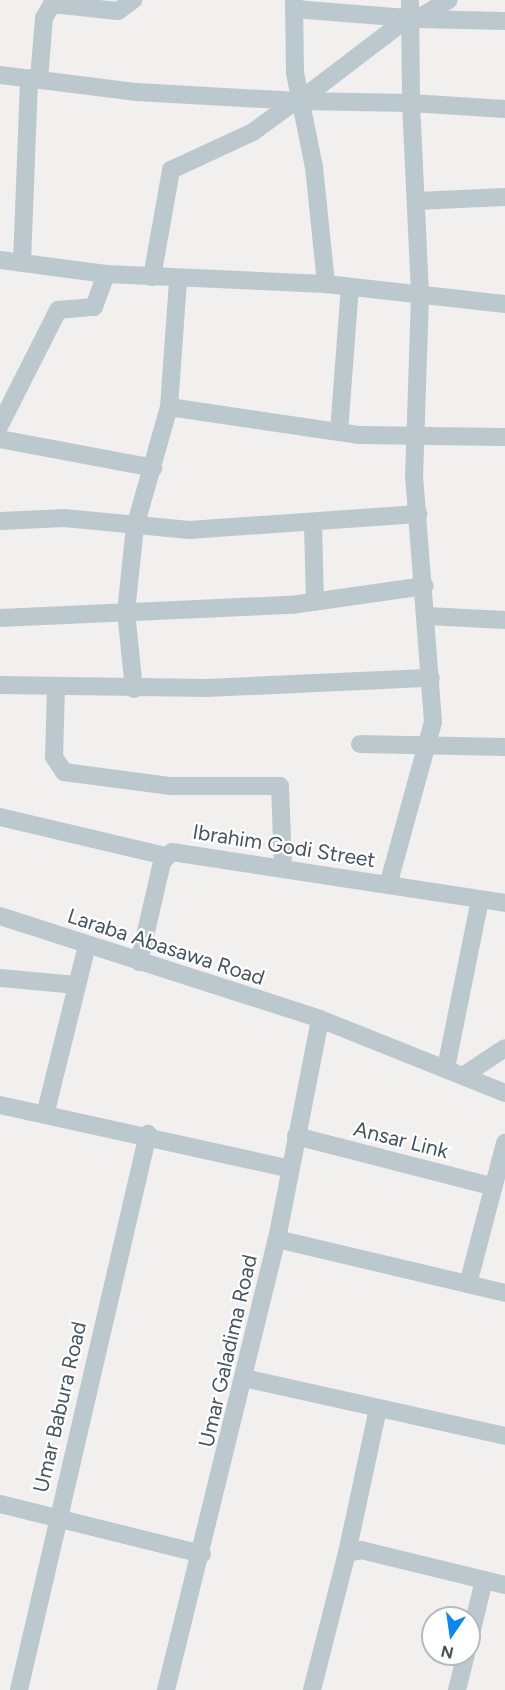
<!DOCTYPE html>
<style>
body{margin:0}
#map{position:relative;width:505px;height:1690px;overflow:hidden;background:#f2efef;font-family:Figtree,sans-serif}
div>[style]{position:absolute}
.minor>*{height:18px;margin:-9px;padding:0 9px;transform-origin:9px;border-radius:9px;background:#bbc9cf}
span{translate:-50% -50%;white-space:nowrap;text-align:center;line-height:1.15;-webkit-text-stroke:4.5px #fff;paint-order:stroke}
.street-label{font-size:21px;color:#45555e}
.north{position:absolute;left:421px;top:1606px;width:60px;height:60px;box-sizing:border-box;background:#fff;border:2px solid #b5bbbf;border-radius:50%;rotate:193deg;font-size:16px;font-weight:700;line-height:24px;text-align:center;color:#45555e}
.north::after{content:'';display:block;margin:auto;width:21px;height:27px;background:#0788f3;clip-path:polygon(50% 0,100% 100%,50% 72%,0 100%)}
</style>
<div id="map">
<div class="minor">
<i style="left:294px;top:0;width:73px;rotate:89.2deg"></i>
<i style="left:295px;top:73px;width:96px;rotate:78.6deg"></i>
<i style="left:314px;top:167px;width:118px;rotate:84.1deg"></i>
<i style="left:410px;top:0;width:103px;rotate:89.4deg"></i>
<i style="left:411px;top:103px;width:94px;rotate:3.7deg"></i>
<i style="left:294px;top:9px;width:114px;rotate:4.5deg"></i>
<i style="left:417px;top:19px;width:88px;rotate:1.3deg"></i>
<i style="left:0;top:75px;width:138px;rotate:7.1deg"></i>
<i style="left:137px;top:92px;width:162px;rotate:3.2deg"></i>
<i style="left:299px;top:101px;width:137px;rotate:-37.3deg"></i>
<i style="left:408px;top:18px;width:9px;rotate:6deg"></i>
<i style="left:417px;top:19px;width:37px;rotate:-31deg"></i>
<i style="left:39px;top:79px;width:61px;rotate:-85.3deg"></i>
<i style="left:44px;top:18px;width:16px;rotate:-60deg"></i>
<i style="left:52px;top:4px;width:66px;rotate:6.1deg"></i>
<i style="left:118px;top:11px;width:19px;rotate:-36deg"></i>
<i style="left:299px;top:101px;width:112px;rotate:1deg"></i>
<i style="left:411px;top:103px;width:194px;rotate:87.3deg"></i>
<i style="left:420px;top:297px;width:178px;rotate:91.9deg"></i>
<i style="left:414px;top:475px;width:248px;rotate:85.6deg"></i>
<i style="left:433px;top:722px;width:169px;rotate:105.4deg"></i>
<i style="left:417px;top:201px;width:88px;rotate:-2.6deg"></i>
<i style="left:0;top:260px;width:107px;rotate:7.5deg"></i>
<i style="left:106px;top:274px;width:220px;rotate:2.6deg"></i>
<i style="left:326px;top:284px;width:180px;rotate:6.4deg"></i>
<i style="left:22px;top:263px;width:185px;rotate:-87.8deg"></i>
<i style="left:152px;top:277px;width:109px;rotate:-79.9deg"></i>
<i style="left:171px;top:170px;width:90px;rotate:-24.9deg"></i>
<i style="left:253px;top:132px;width:52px;rotate:-36.4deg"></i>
<i style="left:169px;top:407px;width:191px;rotate:8.4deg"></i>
<i style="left:358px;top:435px;width:147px;rotate:0.8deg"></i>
<i style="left:0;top:425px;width:129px;rotate:-63.2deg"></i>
<i style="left:58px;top:310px;width:36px;rotate:-5deg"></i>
<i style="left:94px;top:307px;width:35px;rotate:-70deg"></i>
<i style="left:339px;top:432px;width:145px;rotate:-85.7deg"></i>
<i style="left:0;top:439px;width:156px;rotate:10.7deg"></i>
<i style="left:0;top:521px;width:64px;rotate:-2.7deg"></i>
<i style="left:64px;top:518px;width:126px;rotate:5.5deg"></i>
<i style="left:189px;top:530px;width:230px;rotate:-4deg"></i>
<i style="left:313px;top:525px;width:77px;rotate:88.5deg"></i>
<i style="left:428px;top:616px;width:77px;rotate:3deg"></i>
<i style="left:0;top:618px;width:291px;rotate:-2.6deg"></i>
<i style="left:291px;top:605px;width:135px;rotate:-8.1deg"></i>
<i style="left:0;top:685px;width:207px;rotate:0.8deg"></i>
<i style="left:207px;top:688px;width:224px;rotate:-2.6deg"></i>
<i style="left:56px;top:687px;width:70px;rotate:91.6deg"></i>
<i style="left:54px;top:757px;width:18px;rotate:56deg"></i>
<i style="left:64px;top:772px;width:108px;rotate:7.5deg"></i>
<i style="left:171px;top:786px;width:109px"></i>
<i style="left:280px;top:786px;width:82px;rotate:87.9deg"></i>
<i style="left:134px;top:689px;width:77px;rotate:-95.9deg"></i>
<i style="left:126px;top:612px;width:85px;rotate:-84deg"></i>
<i style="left:135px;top:527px;width:125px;rotate:-74.2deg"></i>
<i style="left:169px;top:407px;width:127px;rotate:-85.9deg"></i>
<i style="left:360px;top:744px;width:145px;rotate:1.2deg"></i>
<i style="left:0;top:817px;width:170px;rotate:13.3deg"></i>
<i style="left:0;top:916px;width:336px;rotate:17.8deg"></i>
<i style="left:320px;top:1019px;width:199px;rotate:21.8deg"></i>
<i style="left:139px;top:962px;width:103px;rotate:-77deg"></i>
<i style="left:162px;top:862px;width:14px;rotate:-45deg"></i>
<i style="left:172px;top:852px;width:337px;rotate:8.7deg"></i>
<i style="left:0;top:978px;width:77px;rotate:5.2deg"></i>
<i style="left:446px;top:1068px;width:171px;rotate:-78.6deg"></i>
<i style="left:463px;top:1076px;width:50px;rotate:-33.7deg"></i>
<i style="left:0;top:1105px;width:297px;rotate:12.4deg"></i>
<i style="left:46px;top:1111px;width:171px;rotate:-76.1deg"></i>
<i style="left:296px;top:1136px;width:204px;rotate:14.4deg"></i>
<i style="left:277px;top:1239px;width:234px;rotate:13.3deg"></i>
<i style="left:468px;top:1284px;width:146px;rotate:-75.3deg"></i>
<i style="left:244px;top:1378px;width:267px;rotate:12.5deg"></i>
<i style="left:0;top:1504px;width:208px;rotate:13.9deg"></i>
<i style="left:347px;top:1553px;width:148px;rotate:-77.9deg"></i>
<i style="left:469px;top:1642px;width:64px;rotate:-76.4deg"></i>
<i style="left:19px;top:1690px;width:571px;rotate:-76.94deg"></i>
<i style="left:166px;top:1690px;width:464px;rotate:-76.2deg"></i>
<i style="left:277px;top:1239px;width:224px;rotate:-78.9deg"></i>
<i style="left:312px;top:1690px;width:141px;rotate:-75.7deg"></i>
<i style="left:347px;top:1553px;width:14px;rotate:-12deg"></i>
<i style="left:361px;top:1550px;width:148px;rotate:13.7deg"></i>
<i style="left:457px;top:1690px;width:37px;rotate:-76deg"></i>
</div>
<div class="street-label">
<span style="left:284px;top:846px;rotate:9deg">Ibrahim Godi Street</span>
<span style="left:166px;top:947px;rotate:18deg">Laraba Abasawa Road</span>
<span style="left:401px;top:1140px;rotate:14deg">Ansar Link</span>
<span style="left:228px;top:1351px;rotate:-77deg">Umar Galadima Road</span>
<span style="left:60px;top:1407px;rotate:-77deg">Umar Babura Road</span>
</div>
<div class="north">N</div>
</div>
